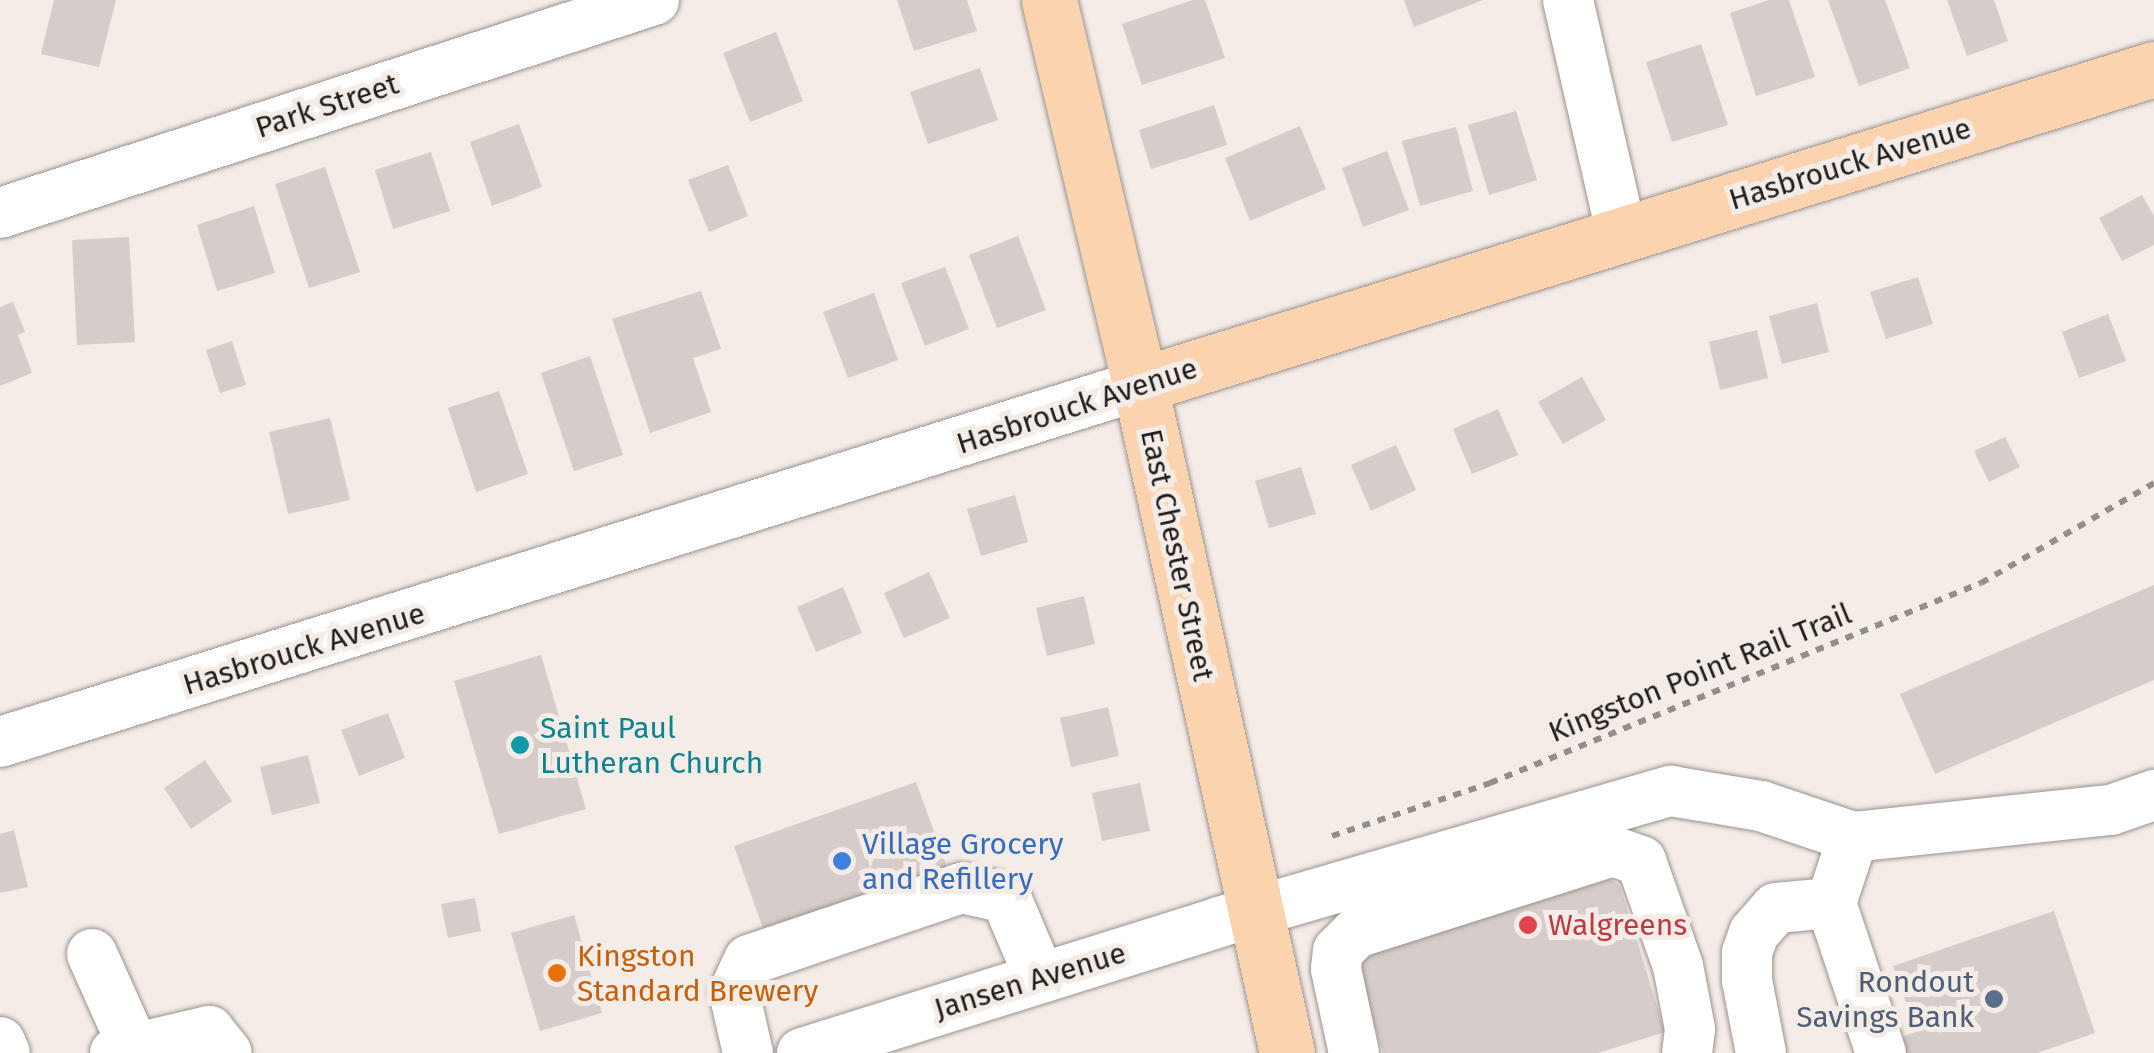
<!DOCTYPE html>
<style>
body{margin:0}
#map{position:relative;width:2154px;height:1053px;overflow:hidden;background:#f4ece7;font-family:"Fira Sans",sans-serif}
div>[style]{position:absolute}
.building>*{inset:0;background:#d6ccca}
.path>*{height:6px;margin-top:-3px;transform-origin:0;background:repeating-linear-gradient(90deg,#938e8a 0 8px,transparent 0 16px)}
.roads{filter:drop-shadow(0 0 2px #9a928e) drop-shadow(0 0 2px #9a928e)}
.minor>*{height:50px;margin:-25px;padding:0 25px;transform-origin:25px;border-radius:25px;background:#fff}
.major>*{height:55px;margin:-27.5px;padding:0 27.5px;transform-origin:27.5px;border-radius:27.5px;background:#fbd4af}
.dots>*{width:28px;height:28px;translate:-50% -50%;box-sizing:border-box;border:5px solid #f4ece7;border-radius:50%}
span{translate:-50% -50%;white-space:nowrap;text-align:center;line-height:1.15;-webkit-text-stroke:10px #f4ece7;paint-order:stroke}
.street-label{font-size:30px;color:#1f1d1b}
.culture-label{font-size:30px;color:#0d838f}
.left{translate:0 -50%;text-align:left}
.shop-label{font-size:30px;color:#366cbe}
.health-label{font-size:30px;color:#be3a42}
.food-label{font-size:30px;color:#c56008}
.service-label{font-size:30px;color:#4e5e75}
.right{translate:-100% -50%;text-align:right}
</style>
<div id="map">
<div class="building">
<i style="clip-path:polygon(54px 0,116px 0,99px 67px,41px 54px)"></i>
<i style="clip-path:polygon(897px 0,967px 0,977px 31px,914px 51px)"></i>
<i style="clip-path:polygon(1193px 0,1205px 0,1225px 58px,1142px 85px,1122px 24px)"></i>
<i style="clip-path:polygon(1404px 0,1483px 0,1414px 27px)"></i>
<i style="clip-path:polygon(1769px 0,1789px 0,1815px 77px,1756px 96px,1730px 13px)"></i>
<i style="clip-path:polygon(1828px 0,1885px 0,1910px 68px,1859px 86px)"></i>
<i style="clip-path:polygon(1947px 0,1994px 0,2008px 41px,1967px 56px)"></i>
<i style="clip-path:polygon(776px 32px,803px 101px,750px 122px,723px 53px)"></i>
<i style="clip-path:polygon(1701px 44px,1728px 125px,1672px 142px,1646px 62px)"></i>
<i style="clip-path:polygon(980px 68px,998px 120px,928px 144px,910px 92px)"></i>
<i style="clip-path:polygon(1214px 105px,1227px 145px,1151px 169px,1139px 130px)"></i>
<i style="clip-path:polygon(1516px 111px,1537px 180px,1489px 195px,1468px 125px)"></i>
<i style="clip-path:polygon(519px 124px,542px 187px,492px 206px,470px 142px)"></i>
<i style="clip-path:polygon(1300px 126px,1326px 189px,1250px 221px,1225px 158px)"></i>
<i style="clip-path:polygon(1456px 127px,1473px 191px,1420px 206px,1402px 141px)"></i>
<i style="clip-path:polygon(1387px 151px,1409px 210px,1363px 227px,1342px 168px)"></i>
<i style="clip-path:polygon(431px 152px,450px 211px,393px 229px,375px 170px)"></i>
<i style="clip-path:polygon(728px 165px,748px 216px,709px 232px,688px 180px)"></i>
<i style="clip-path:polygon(325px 167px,360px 272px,309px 288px,275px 184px)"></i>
<i style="clip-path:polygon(2142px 195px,2154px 216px,2154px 245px,2122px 261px,2099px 218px)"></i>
<i style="clip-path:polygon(254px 206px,275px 273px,217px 291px,197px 225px)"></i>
<i style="clip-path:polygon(1018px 236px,1046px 310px,997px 328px,969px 255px)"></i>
<i style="clip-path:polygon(129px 237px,135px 342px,77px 345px,72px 240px)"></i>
<i style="clip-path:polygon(945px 267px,969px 329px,925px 346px,901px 283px)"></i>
<i style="clip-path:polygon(1918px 277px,1933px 324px,1886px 339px,1870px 292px)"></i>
<i style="clip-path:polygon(701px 291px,721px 349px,693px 358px,711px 412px,650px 433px,612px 319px)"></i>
<i style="clip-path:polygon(874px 293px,898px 360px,848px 378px,823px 312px)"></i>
<i style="clip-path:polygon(13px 302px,25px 332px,18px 335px,32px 373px,0 386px,0 307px)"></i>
<i style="clip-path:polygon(1817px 303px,1829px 352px,1782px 364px,1769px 316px)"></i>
<i style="clip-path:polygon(2108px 314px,2126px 361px,2079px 378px,2062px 332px)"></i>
<i style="clip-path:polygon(1757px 330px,1768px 378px,1720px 390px,1709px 342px)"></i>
<i style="clip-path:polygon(232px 341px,246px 385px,220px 393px,206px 350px)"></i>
<i style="clip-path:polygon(590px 356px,623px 455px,574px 471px,541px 373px)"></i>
<i style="clip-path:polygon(1582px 377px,1606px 420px,1563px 444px,1538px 402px)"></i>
<i style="clip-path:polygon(499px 391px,528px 474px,476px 492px,448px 408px)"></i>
<i style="clip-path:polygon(1498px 409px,1518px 455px,1472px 474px,1453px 429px)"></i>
<i style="clip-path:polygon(330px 418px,350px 500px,288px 514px,269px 432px)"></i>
<i style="clip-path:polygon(2005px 437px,2020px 467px,1989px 482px,1974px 451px)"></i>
<i style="clip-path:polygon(1396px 445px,1416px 490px,1371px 511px,1351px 465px)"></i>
<i style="clip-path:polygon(1301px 467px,1316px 514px,1269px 528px,1255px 481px)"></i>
<i style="clip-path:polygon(1015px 495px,1028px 542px,981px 556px,967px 509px)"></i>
<i style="clip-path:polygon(929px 572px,950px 618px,904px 638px,884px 593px)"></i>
<i style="clip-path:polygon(2154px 585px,2154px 680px,1935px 774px,1900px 694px)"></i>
<i style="clip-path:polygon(843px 587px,862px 633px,816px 652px,797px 607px)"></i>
<i style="clip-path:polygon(1084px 596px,1095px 644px,1047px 656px,1036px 608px)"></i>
<i style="clip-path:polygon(541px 655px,586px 809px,499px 834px,454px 681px)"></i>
<i style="clip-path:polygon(1108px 707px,1119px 756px,1071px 767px,1060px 718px)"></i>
<i style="clip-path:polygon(388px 713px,405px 758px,359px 776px,341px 730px)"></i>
<i style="clip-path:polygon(308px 755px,320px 803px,272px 815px,260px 767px)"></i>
<i style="clip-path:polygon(205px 760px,232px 801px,191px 829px,164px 788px)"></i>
<i style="clip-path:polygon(916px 782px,950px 875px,767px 940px,734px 846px)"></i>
<i style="clip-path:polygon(1140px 783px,1150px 831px,1102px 841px,1092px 793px)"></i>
<i style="clip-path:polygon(14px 830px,28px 887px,0 893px,0 834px)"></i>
<i style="clip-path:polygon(1610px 879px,1620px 886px,1665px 1032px,1598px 1053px,1383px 1053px,1357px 969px,1365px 955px)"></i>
<i style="clip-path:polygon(475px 898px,481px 931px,448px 938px,441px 904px)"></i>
<i style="clip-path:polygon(2054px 911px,2095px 1033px,2037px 1053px,1855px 1053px,1916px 1032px,1893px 966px)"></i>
<i style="clip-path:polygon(574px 915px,602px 1013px,540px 1031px,511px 933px)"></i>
</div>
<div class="path">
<i style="left:1332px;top:836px;width:167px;rotate:-18.5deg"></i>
<i style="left:1490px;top:783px;width:530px;rotate:-22.16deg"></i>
<i style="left:1981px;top:583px;width:200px;rotate:-30deg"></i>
</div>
<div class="roads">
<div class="minor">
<i style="left:1568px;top:0;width:242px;rotate:77.1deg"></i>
<i style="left:0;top:213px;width:688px;rotate:-18.04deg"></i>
<i style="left:0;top:742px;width:1195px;rotate:-17.39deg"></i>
<i style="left:1831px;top:903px;width:70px;rotate:-71.6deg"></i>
<i style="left:1853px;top:837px;width:259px;rotate:-6deg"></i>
<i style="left:2111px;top:810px;width:46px;rotate:-19.2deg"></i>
<i style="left:92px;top:954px;width:103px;rotate:65.9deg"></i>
<i style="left:0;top:1042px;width:12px;rotate:66deg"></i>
<i style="left:115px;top:1053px;width:97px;rotate:-13.2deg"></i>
<i style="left:209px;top:1031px;width:28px;rotate:51deg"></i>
<i style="left:748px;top:1053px;width:63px;rotate:-102.9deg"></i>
<i style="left:734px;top:992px;width:35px;rotate:-65deg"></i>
<i style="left:749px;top:960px;width:225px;rotate:-18.7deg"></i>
<i style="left:962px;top:888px;width:45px;rotate:12.8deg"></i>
<i style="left:1006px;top:898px;width:87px;rotate:67deg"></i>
<i style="left:802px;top:1053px;width:437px;rotate:-17.4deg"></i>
<i style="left:1219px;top:922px;width:471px;rotate:-16.2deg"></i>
<i style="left:1671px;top:791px;width:91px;rotate:9.5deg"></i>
<i style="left:1761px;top:806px;width:97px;rotate:18.6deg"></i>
<i style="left:1354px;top:1053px;width:86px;rotate:-102.1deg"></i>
<i style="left:1336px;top:969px;width:18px;rotate:-84deg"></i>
<i style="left:1338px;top:951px;width:25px;rotate:-45deg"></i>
<i style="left:1356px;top:933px;width:270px;rotate:-17.7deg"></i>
<i style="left:1613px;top:851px;width:30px;rotate:20deg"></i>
<i style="left:1641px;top:861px;width:111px;rotate:70.6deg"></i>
<i style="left:1678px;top:966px;width:64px;rotate:79.2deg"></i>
<i style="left:1690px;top:1029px;width:24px;rotate:97deg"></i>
<i style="left:1761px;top:1053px;width:74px;rotate:-100.9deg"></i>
<i style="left:1747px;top:980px;width:27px;rotate:-90deg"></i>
<i style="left:1747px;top:953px;width:21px;rotate:-71deg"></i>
<i style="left:1754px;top:933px;width:33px;rotate:-49deg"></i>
<i style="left:1776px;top:908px;width:55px;rotate:-5.2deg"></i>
<i style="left:1831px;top:903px;width:158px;rotate:71.6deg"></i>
</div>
<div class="major">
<i style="left:1049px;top:0;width:396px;rotate:76.7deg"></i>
<i style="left:1140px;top:385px;width:684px;rotate:77.59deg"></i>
<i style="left:1140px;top:385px;width:1062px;rotate:-17.31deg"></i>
</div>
</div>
<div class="dots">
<i style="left:520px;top:745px;background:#0f9aa8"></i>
<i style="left:842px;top:861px;background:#3f7fe0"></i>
<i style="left:1528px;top:925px;background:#e0444e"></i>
<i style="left:557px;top:973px;background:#e8710a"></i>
<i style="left:1994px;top:999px;background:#5c6f8a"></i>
</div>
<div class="street-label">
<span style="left:327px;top:106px;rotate:-18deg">Park Street</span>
<span style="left:1850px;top:164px;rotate:-17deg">Hasbrouck Avenue</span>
<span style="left:1077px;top:406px;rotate:-18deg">Hasbrouck Avenue</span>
<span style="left:1177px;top:555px;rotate:78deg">East Chester Street</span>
<span style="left:304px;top:649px;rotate:-17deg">Hasbrouck Avenue</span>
<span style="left:1700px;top:673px;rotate:-22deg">Kingston Point Rail Trail</span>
<span style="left:1030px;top:981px;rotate:-17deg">Jansen Avenue</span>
</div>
<div class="culture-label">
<span class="left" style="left:540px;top:745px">Saint Paul<br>Lutheran Church</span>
</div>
<div class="shop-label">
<span class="left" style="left:862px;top:861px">Village Grocery<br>and Refillery</span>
</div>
<div class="health-label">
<span class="left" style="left:1548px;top:925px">Walgreens</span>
</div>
<div class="food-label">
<span class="left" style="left:577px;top:973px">Kingston<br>Standard Brewery</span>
</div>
<div class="service-label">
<span class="right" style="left:1974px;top:999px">Rondout<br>Savings Bank</span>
</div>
</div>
